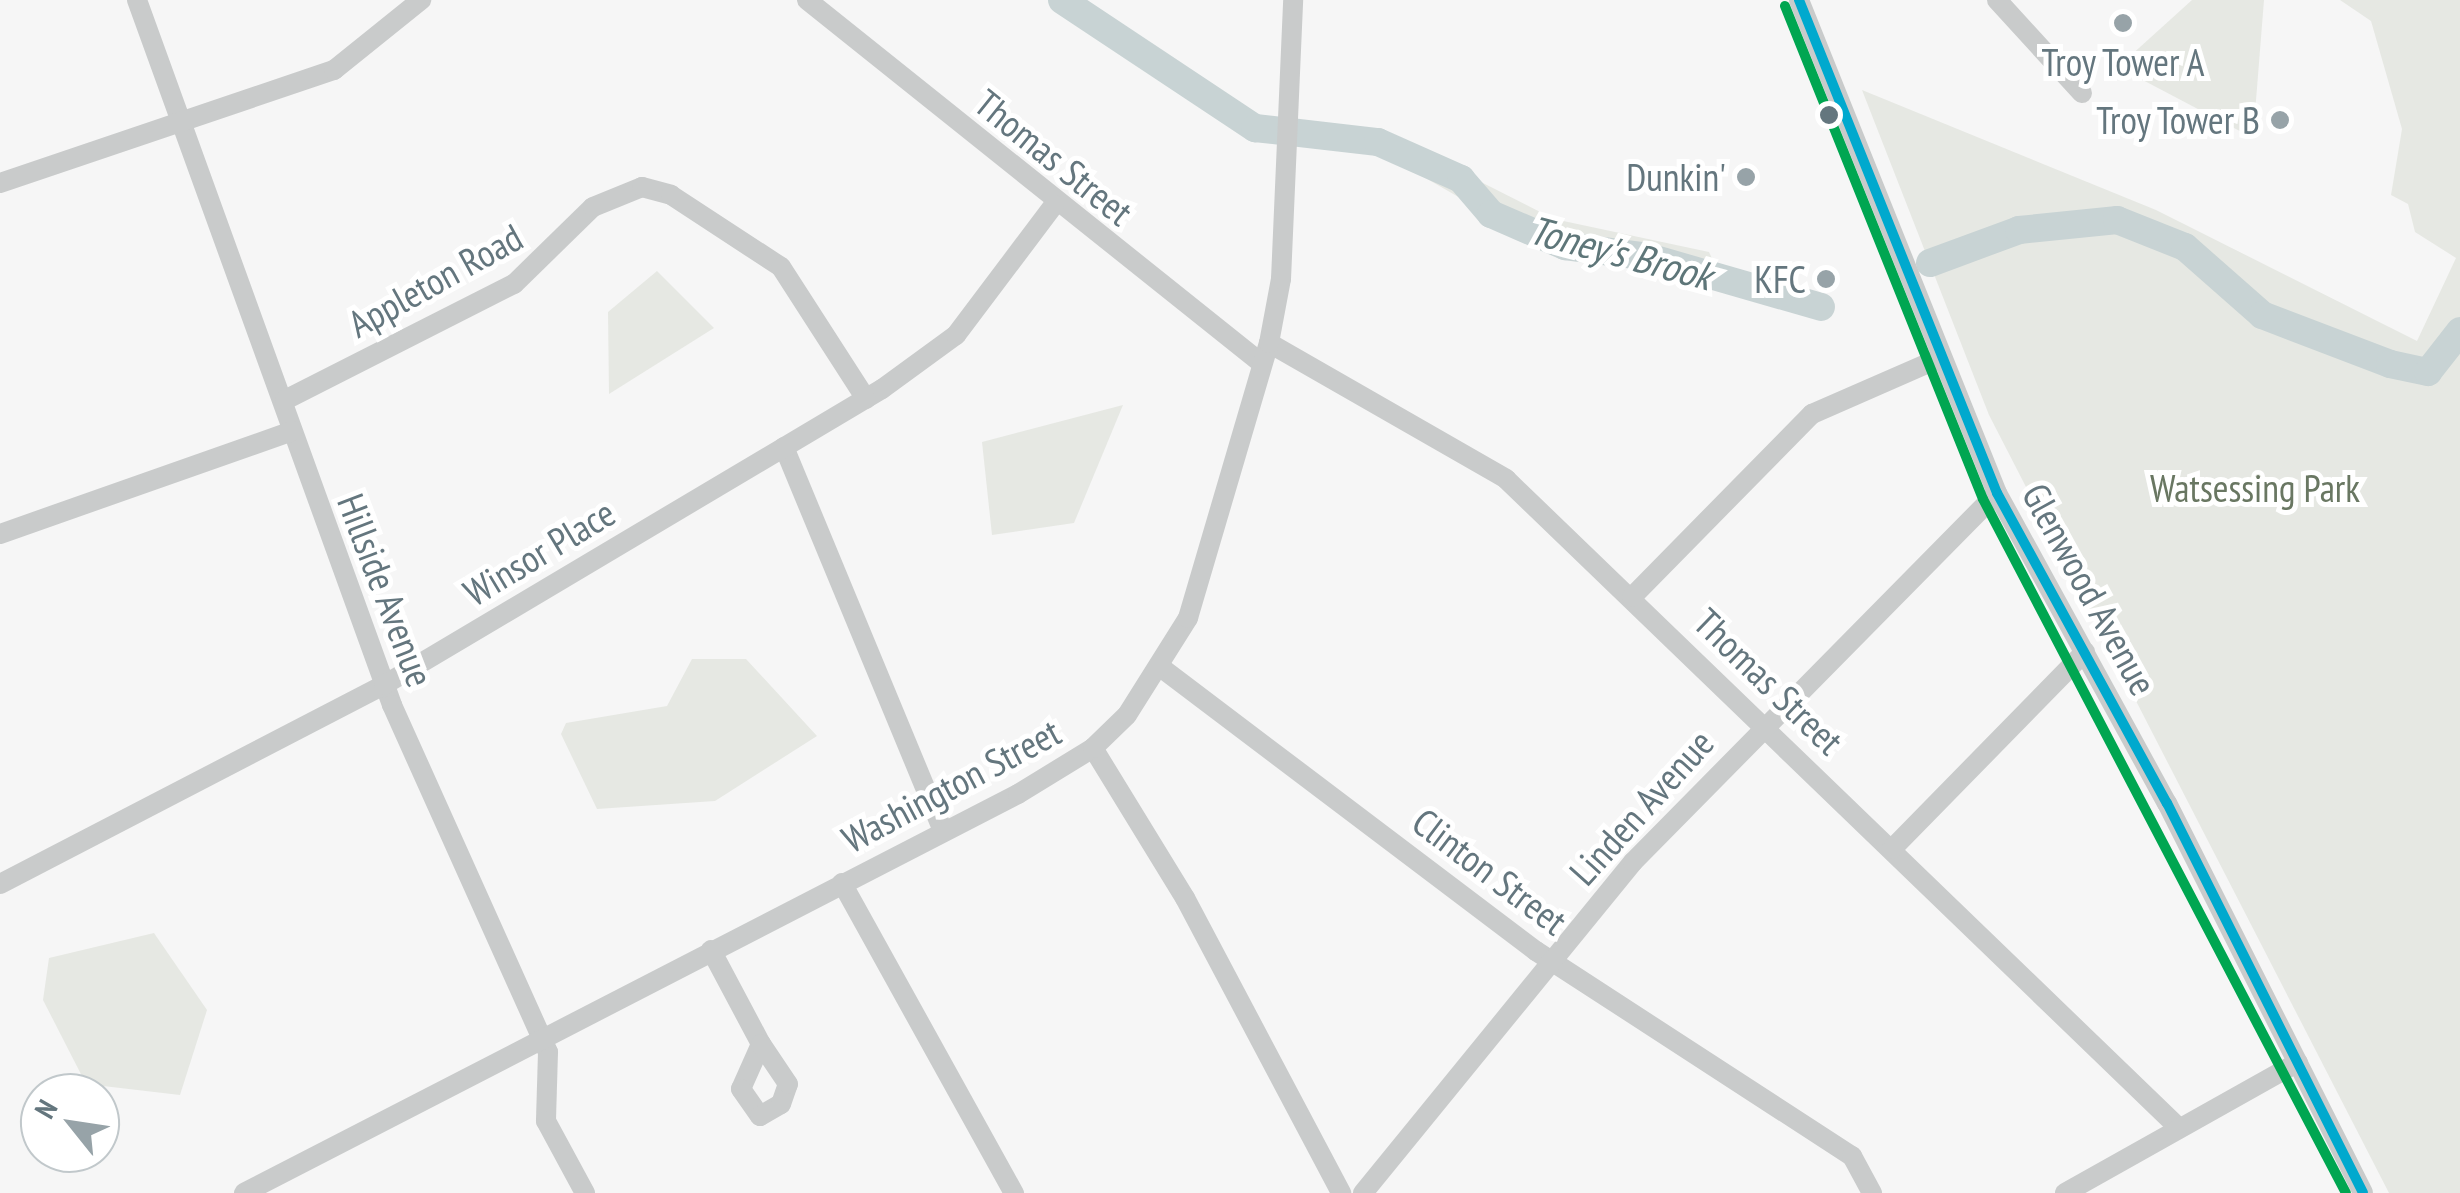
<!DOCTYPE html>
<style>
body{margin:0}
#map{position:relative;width:2460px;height:1193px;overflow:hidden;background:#f6f6f6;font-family:"PT Sans Narrow",sans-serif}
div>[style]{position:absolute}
.green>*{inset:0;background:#e6e8e3}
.river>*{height:28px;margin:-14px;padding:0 14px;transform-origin:14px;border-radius:14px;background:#c8d3d4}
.minor>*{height:20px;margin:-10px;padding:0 10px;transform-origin:10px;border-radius:10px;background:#c9cbcb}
.bus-1>*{height:10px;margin:-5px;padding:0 5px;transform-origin:5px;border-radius:5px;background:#00a9ce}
.bus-2>*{height:10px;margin:-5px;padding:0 5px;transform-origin:5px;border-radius:5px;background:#00a651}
.dots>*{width:28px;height:28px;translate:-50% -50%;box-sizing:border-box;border:5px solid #fff;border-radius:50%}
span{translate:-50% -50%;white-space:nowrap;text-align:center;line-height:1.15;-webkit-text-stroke:10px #fff;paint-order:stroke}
.poi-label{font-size:38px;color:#64767e}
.right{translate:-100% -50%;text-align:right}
.street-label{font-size:38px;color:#64767e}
.park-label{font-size:38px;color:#697762}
.water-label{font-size:40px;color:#5e7679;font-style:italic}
.north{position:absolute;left:20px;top:1073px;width:100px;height:100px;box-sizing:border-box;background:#fff;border:2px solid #c1c8cb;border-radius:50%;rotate:300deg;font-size:28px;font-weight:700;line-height:40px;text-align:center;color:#64767e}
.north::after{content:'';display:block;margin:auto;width:35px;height:45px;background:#97a3a8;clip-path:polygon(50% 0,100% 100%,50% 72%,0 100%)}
</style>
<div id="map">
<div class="green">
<i style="clip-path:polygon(2192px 0,2264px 0,2253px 138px,2118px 67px)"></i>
<i style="clip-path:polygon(2340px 0,2460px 0,2460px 1193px,2389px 1193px,1989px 415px,1862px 90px,2156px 210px,2417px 341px,2456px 258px,2415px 232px,2408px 204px,2391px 195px,2402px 129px,2371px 21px)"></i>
<i style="clip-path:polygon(1392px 137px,1554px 219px,1709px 252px,1718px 271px,1764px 302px,1533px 240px,1403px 165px)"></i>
<i style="clip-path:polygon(657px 271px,714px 328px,609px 394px,608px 312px)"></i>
<i style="clip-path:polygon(1123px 405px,1074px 523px,992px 535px,982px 442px)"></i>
<i style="clip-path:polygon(692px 659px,746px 659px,817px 736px,715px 801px,597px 809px,561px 734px,566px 723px,667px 706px)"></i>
<i style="clip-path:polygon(154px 933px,207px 1010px,180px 1095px,86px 1084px,43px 1000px,49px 958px)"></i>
</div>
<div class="river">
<i style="left:1062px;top:0;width:232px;rotate:33.6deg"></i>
<i style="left:1255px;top:128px;width:124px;rotate:6.5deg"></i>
<i style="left:1378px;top:142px;width:91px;rotate:24deg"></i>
<i style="left:1461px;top:179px;width:46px;rotate:49.4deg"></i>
<i style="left:1491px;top:214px;width:81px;rotate:23.4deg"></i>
<i style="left:1565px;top:246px;width:84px;rotate:7.5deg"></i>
<i style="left:1648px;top:257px;width:180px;rotate:16.1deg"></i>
<i style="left:1930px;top:263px;width:95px;rotate:-20.3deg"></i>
<i style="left:2019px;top:230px;width:99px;rotate:-5.8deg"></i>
<i style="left:2117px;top:220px;width:73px;rotate:21.7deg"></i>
<i style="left:2185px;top:247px;width:103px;rotate:41.4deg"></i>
<i style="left:2262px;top:315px;width:137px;rotate:20.9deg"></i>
<i style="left:2390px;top:364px;width:39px;rotate:12deg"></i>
<i style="left:2428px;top:372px;width:52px;rotate:-52deg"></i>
</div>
<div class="minor">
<i style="left:137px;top:0;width:750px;rotate:70.11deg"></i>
<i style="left:392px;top:705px;width:380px;rotate:65.8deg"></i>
<i style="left:548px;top:1052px;width:69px;rotate:91.7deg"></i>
<i style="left:546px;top:1121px;width:82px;rotate:61.6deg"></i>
<i style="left:807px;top:0;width:581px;rotate:38.64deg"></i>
<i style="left:1799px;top:0;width:531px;rotate:68.12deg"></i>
<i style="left:1997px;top:493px;width:354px;rotate:61.3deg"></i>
<i style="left:2167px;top:803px;width:436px;rotate:63.3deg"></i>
<i style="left:1997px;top:0;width:126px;rotate:47.6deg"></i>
<i style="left:0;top:183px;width:353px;rotate:-18.7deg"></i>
<i style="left:334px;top:70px;width:112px;rotate:-38.8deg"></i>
<i style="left:1269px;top:343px;width:273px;rotate:29.8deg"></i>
<i style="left:1506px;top:479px;width:932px;rotate:43.96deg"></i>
<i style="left:285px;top:400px;width:257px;rotate:-26.9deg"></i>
<i style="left:514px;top:284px;width:110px;rotate:-44.3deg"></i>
<i style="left:593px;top:207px;width:53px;rotate:-22.2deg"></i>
<i style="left:642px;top:187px;width:30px;rotate:15deg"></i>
<i style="left:671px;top:195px;width:131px;rotate:33.2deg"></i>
<i style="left:781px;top:267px;width:157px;rotate:57.2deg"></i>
<i style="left:784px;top:447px;width:416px;rotate:67.5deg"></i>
<i style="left:0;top:534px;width:310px;rotate:-19.4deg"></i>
<i style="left:1632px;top:597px;width:257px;rotate:-45.5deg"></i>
<i style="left:1812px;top:414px;width:140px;rotate:-23.6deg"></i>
<i style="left:1163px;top:669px;width:468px;rotate:37.1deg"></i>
<i style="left:1536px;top:951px;width:377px;rotate:33deg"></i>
<i style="left:1852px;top:1156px;width:42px;rotate:61.6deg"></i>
<i style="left:1093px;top:748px;width:176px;rotate:58.5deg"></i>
<i style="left:1185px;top:898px;width:334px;rotate:62.1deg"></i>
<i style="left:1892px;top:849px;width:276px;rotate:-45.6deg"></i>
<i style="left:842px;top:883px;width:355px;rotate:61deg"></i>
<i style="left:0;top:884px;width:433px;rotate:-27.4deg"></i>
<i style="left:384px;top:685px;width:579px;rotate:-30.73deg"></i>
<i style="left:882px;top:389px;width:92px;rotate:-36.1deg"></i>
<i style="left:956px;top:335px;width:163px;rotate:-53deg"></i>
<i style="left:711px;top:950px;width:106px;rotate:62deg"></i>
<i style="left:761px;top:1044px;width:49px;rotate:114deg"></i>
<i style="left:741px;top:1089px;width:33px;rotate:55deg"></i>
<i style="left:760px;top:1116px;width:24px;rotate:-30deg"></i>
<i style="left:781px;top:1104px;width:21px;rotate:-71deg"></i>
<i style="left:788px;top:1084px;width:48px;rotate:-124deg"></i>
<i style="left:244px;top:1193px;width:871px;rotate:-27.27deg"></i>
<i style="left:1018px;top:794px;width:88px;rotate:-31.5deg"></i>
<i style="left:1093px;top:748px;width:47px;rotate:-44.1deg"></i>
<i style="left:1127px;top:715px;width:115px;rotate:-57.8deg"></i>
<i style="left:1188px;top:618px;width:287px;rotate:-73.6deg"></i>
<i style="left:1269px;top:343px;width:65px;rotate:-79.4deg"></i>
<i style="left:1281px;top:279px;width:279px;rotate:-87.5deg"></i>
<i style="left:1363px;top:1193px;width:427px;rotate:-50.8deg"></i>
<i style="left:1633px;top:862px;width:518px;rotate:-45.39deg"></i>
<i style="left:2065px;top:1193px;width:267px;rotate:-29.3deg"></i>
</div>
<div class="bus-1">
<i style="left:1799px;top:0;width:531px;rotate:68.12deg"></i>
<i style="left:1997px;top:493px;width:354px;rotate:61.3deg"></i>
<i style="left:2167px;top:803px;width:436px;rotate:63.3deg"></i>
</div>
<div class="bus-2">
<i style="left:1785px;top:6px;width:531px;rotate:68.12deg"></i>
<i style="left:1983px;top:499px;width:783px;rotate:62.39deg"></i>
</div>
<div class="dots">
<i style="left:2123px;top:23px;background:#97a3a8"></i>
<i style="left:1829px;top:115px;background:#64767e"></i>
<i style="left:2280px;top:120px;background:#97a3a8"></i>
<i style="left:1746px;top:177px;background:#97a3a8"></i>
<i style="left:1826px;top:279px;background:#97a3a8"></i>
</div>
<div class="poi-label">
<span style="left:2123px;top:62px">Troy Tower A</span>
<span class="right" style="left:2260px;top:120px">Troy Tower B</span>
<span class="right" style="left:1726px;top:177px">Dunkin'</span>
<span class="right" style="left:1806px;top:279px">KFC</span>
</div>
<div class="street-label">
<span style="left:1054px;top:157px;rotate:39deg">Thomas Street</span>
<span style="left:435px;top:280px;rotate:-29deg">Appleton Road</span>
<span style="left:539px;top:552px;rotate:-31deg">Winsor Place</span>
<span style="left:2090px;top:589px;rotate:61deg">Glenwood Avenue</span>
<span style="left:386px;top:590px;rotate:69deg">Hillside Avenue</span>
<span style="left:1769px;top:681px;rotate:44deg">Thomas Street</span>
<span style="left:951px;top:785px;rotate:-28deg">Washington Street</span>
<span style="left:1641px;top:807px;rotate:-48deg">Linden Avenue</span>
<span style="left:1490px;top:871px;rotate:37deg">Clinton Street</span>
</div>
<div class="park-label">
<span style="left:2255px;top:488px">Watsessing Park</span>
</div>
<div class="water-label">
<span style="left:1621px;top:252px;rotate:15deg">Toney's Brook</span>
</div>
<div class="north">N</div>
</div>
